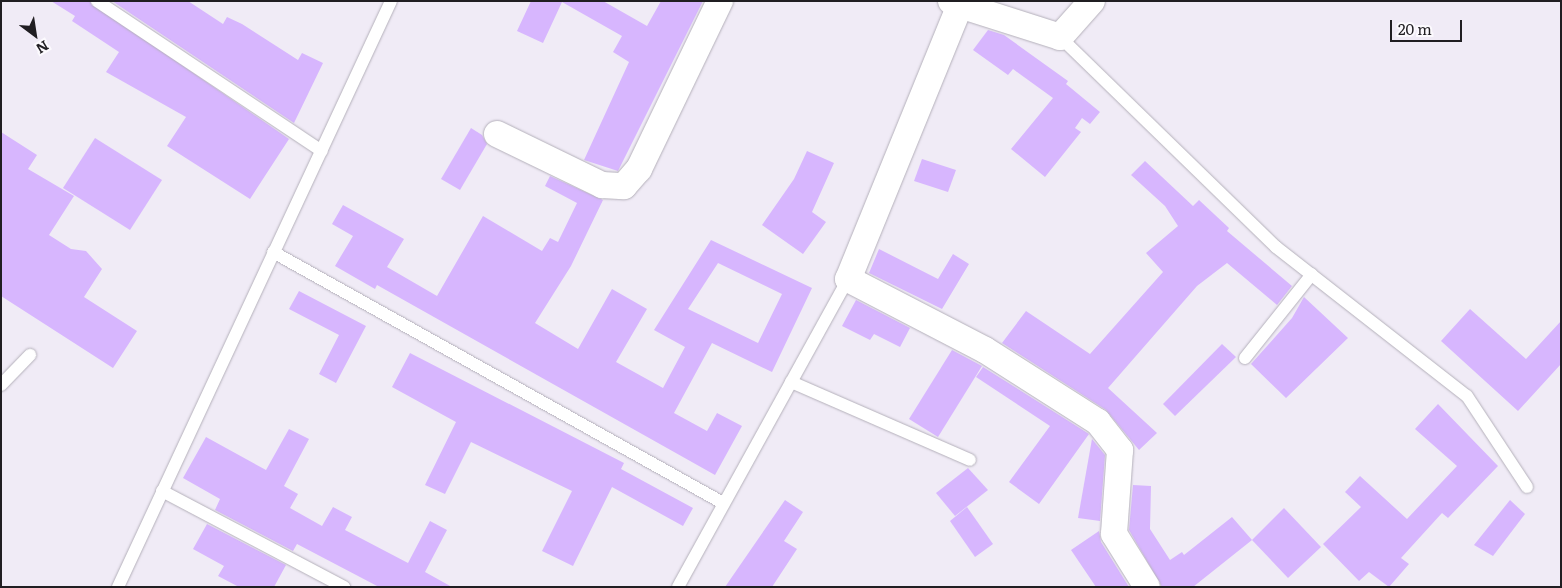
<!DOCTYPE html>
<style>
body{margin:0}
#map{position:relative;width:1562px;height:588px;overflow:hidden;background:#f0ebf6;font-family:Literata,serif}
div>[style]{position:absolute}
.building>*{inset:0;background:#d7b6fe}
.roads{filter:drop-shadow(0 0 1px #b4b0ba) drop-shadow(0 0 1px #b4b0ba)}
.lane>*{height:12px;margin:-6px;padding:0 6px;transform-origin:6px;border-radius:6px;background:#fff}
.street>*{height:26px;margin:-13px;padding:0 13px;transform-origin:13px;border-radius:13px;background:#fff}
span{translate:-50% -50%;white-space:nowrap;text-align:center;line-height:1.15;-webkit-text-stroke:5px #fcfafe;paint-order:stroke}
.frame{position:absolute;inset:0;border:2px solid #201e22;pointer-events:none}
.north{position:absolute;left:10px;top:10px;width:50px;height:50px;-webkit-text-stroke:4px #fcfafe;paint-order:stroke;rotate:149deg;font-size:14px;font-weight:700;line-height:20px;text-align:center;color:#201e22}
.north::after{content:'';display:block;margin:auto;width:18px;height:22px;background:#201e22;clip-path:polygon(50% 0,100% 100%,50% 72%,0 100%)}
.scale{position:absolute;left:1390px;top:20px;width:72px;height:22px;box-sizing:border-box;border:2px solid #201e22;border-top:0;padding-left:6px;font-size:15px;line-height:18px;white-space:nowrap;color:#201e22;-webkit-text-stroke:4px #fcfafe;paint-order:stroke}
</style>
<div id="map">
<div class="building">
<i style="clip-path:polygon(51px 1px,89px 1px,289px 139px,250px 199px,167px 146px,186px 117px,106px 72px,119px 52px,72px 21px,75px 16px)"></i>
<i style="clip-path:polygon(112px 1px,188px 1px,223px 24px,227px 17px,242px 24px,298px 60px,302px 53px,323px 63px,294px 123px)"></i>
<i style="clip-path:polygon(531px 1px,603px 1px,647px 26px,661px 1px,703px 1px,618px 171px,584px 160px,629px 62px,613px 52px,622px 36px,562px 2px,543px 43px,517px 31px)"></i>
<i style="clip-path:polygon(988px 30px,1004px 35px,1068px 81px,1066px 84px,1100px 112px,1090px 124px,1082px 118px,1075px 128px,1081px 132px,1045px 177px,1011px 149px,1053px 98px,1013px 69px,1008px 75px,973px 50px)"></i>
<i style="clip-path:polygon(471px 128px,482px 135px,487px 144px,460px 190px,441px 179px)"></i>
<i style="clip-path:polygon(1px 132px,37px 155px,28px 169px,74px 196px,49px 235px,71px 249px,86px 251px,102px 269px,84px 297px,137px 331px,113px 368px,1px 296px)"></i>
<i style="clip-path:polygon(95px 138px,162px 180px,130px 230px,63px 188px)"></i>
<i style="clip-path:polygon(807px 151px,834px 163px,812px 212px,826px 222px,803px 254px,762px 225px,794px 179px)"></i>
<i style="clip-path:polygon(922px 159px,956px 170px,948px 192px,914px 181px)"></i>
<i style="clip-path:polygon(1145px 161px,1193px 206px,1199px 200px,1229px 228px,1227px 231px,1292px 286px,1277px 305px,1227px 263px,1197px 286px,1108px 388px,1157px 433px,1139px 450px,1106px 410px,1002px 343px,1026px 311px,1090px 354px,1163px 272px,1146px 253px,1178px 226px,1165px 206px,1131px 175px)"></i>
<i style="clip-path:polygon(evenodd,550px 176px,603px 200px,571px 266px,535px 323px,578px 349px,612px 289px,647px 309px,616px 362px,663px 388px,685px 347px,654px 330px,711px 240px,812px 288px,772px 372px,712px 343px,674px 413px,707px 431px,717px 413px,742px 426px,715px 475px,377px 285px,375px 289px,335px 266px,353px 236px,332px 224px,343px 205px,404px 239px,387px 267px,437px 296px,483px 216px,542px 251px,550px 238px,558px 242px,577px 203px,545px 186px,550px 176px,718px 263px,782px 294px,758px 343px,688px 309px,718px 263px)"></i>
<i style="clip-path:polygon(879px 249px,938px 279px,953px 254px,969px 264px,942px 309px,869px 273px)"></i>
<i style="clip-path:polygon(299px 291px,366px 326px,336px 383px,319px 374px,339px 335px,289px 309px)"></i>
<i style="clip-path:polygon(1304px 297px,1348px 338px,1286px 398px,1251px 364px,1292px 318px)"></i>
<i style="clip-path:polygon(856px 300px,910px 328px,900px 347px,874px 334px,870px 340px,842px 326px)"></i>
<i style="clip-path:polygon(1470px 309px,1526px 359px,1561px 321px,1561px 364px,1518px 411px,1441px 341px)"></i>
<i style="clip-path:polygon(1222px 344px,1236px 357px,1175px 416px,1163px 404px)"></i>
<i style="clip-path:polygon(952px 350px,982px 366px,938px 437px,909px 419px)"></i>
<i style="clip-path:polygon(410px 353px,624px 463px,621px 469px,693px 508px,683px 526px,612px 487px,573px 566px,542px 551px,572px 491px,471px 442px,445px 494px,425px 485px,456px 422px,392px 387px)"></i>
<i style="clip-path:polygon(983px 367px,1089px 434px,1039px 504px,1009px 482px,1050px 426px,976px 377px)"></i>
<i style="clip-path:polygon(1438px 404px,1498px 466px,1448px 518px,1442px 513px,1401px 558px,1409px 564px,1389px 587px,1369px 572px,1359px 581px,1323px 544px,1361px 507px,1345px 492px,1360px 476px,1407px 519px,1457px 466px,1415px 429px)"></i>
<i style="clip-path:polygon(289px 429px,309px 439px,284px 486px,298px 494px,290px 508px,322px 526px,333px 507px,352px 517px,345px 530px,408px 563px,430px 521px,447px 530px,425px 572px,452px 587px,379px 587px,297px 544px,293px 551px,215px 510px,220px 499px,183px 478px,206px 437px,266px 470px)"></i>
<i style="clip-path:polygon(1092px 439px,1105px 455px,1100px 521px,1078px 518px)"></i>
<i style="clip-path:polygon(968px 468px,988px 490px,955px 516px,936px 493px)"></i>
<i style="clip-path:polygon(1133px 485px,1151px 486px,1150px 529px,1170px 560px,1182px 552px,1184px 555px,1232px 517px,1252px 540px,1193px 587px,1162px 587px,1129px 530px)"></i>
<i style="clip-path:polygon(785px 500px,803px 512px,784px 541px,797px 549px,772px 587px,725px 587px)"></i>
<i style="clip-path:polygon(1510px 500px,1525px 514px,1493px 556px,1474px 545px)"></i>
<i style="clip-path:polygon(967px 507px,993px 544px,975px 557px,950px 521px)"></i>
<i style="clip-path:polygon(1284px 508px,1321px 547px,1288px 578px,1252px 540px)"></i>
<i style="clip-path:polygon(207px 524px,286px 565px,274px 587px,239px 587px,218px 576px,224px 566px,193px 549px)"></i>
<i style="clip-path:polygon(1099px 531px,1101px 542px,1129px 587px,1096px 587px,1071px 550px)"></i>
</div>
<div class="roads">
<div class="lane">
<i style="left:97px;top:1px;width:270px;rotate:33.7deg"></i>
<i style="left:1060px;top:37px;width:301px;rotate:44.2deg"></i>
<i style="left:1276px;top:247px;width:242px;rotate:38deg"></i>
<i style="left:1467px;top:396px;width:109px;rotate:56.6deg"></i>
<i style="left:273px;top:252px;width:515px;rotate:29.15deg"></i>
<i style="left:1245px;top:358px;width:107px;rotate:-51.4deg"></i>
<i style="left:791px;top:382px;width:195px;rotate:23.5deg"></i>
<i style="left:1px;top:385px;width:42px;rotate:-46deg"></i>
<i style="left:162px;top:491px;width:206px;rotate:27.8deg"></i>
<i style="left:118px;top:587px;width:646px;rotate:-65.02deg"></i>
<i style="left:678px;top:587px;width:352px;rotate:-61.1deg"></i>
</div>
<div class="street">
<i style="left:951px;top:1px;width:10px;rotate:24deg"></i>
<i style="left:960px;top:5px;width:296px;rotate:112.2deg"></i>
<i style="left:848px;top:279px;width:154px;rotate:27.4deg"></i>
<i style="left:985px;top:350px;width:134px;rotate:32.5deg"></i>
<i style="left:1098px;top:422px;width:36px;rotate:52deg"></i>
<i style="left:1120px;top:450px;width:84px;rotate:94.1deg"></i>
<i style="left:1114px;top:534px;width:62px;rotate:58.1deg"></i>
<i style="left:960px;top:5px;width:105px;rotate:17.7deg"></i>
<i style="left:1060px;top:37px;width:48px;rotate:-48.4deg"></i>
<i style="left:497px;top:134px;width:117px;rotate:25.9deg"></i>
<i style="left:602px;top:185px;width:22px;rotate:3deg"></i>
<i style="left:624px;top:186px;width:23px;rotate:-49deg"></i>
<i style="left:639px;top:169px;width:187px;rotate:-64.3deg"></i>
</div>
</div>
<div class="frame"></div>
<div class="north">N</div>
<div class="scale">20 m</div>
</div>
